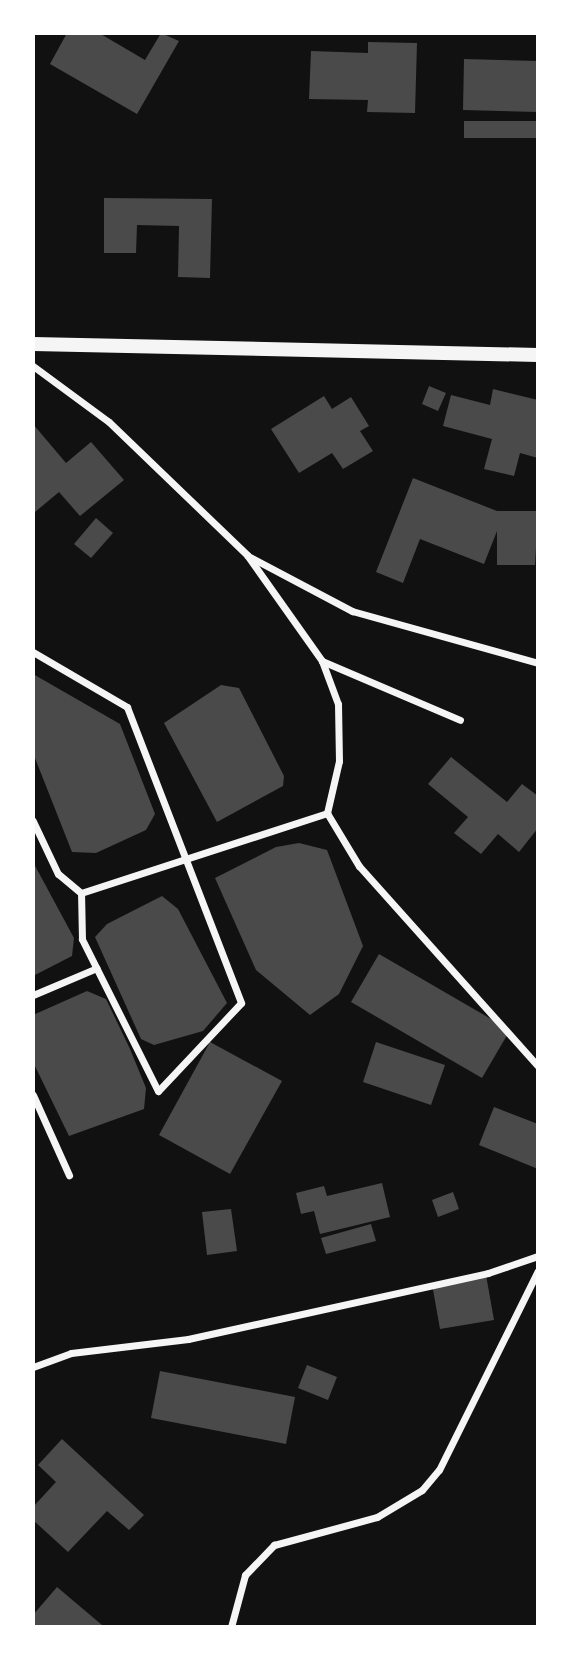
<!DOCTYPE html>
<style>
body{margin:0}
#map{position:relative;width:571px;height:1660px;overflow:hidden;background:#111;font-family:Cabin,sans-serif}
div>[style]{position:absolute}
.building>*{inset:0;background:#4a4a4a}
.minor>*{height:7px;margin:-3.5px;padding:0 3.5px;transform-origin:3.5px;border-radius:3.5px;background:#f5f5f5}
.secondary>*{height:14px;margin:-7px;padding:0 7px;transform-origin:7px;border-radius:7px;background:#f5f5f5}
span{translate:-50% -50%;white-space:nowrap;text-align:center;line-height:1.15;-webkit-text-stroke:5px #fff;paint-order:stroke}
.frame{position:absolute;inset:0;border:35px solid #fff;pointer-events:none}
</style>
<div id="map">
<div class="building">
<i style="clip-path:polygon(67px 33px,99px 33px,145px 60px,161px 33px,179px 41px,137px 114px,50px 64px)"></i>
<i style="clip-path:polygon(368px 42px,417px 43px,415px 113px,367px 112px,368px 100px,309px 99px,311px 51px,368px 53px)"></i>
<i style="clip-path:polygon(464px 59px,538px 61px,538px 112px,463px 110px)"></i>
<i style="clip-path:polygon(464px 121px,538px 121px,538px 138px,464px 138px)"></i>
<i style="clip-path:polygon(104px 198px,212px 199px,210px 278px,178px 277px,179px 226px,137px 225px,136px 253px,104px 253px)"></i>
<i style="clip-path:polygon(429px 386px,446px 393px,438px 411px,422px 404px)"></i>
<i style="clip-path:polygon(493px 389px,538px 400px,538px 458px,520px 453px,514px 476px,484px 469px,492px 439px,443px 426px,451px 395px,490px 405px)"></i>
<i style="clip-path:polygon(324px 396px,332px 409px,351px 397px,369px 426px,360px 431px,373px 451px,343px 469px,332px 453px,299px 473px,271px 429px)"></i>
<i style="clip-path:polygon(33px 424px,66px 463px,91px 442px,124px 480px,80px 516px,59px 492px,35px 512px)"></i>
<i style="clip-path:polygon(413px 478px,497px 511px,538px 511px,535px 565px,497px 565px,497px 531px,484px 564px,420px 539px,403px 583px,376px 572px)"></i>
<i style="clip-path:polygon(96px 518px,113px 533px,91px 558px,74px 544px)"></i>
<i style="clip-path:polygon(33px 674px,120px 724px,155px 814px,146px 830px,96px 853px,72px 852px,33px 753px)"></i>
<i style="clip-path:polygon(221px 685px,239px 688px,284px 776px,283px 786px,217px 822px,164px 723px)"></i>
<i style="clip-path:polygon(451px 757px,507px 802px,522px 784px,538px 796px,538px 828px,519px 852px,498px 834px,481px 854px,454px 833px,468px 817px,428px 784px)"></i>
<i style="clip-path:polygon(299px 843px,327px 850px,363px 946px,339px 994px,310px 1015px,256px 970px,215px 878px,276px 847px)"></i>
<i style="clip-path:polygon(33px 862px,74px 938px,72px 956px,33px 976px)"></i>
<i style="clip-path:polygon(162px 896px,178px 909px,227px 1003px,203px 1031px,154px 1045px,141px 1039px,95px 937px,107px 924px)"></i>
<i style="clip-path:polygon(379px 954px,510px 1030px,482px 1078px,351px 1002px)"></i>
<i style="clip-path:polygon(87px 991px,106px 999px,130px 1049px,146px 1088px,144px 1109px,69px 1136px,33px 1062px,33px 1015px)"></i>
<i style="clip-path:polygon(210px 1042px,282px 1081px,230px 1174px,159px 1135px)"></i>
<i style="clip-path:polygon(376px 1042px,445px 1065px,431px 1105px,363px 1082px)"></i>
<i style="clip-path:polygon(494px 1107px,538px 1124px,538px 1169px,479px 1145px)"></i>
<i style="clip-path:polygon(382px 1183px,390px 1217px,320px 1234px,314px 1211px,301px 1214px,296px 1193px,324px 1186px,327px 1196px)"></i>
<i style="clip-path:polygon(453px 1192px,459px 1209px,438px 1217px,432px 1200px)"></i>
<i style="clip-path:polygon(231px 1209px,237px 1251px,207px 1255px,202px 1212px)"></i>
<i style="clip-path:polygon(371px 1224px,376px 1241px,326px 1254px,321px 1238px)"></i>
<i style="clip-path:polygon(486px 1275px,494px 1320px,440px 1329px,432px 1284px)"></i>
<i style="clip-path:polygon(307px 1365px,337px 1377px,328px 1400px,298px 1388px)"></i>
<i style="clip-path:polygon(160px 1371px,295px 1397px,286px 1444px,151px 1418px)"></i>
<i style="clip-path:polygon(62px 1439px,144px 1515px,129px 1530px,107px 1511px,68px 1552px,33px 1520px,33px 1507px,56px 1482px,38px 1465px)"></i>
<i style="clip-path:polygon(57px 1587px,102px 1625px,100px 1627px,33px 1627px,33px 1615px)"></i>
</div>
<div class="minor">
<i style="left:33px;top:366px;width:94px;rotate:36.4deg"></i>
<i style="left:109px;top:422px;width:192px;rotate:43.9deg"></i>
<i style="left:247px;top:555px;width:130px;rotate:54.7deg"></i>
<i style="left:322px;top:661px;width:46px;rotate:69.6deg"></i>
<i style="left:338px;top:704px;width:57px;rotate:89deg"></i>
<i style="left:339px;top:761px;width:53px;rotate:103deg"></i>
<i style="left:327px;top:813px;width:62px;rotate:58.9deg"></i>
<i style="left:359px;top:866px;width:268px;rotate:48.2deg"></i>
<i style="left:248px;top:556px;width:118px;rotate:27.9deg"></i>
<i style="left:352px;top:611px;width:193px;rotate:15.6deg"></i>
<i style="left:33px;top:652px;width:109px;rotate:30.3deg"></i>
<i style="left:127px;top:707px;width:317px;rotate:68.9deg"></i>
<i style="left:241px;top:1003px;width:121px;rotate:133.3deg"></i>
<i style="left:158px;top:1091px;width:170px;rotate:-116.6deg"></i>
<i style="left:82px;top:939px;width:46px;rotate:-91.2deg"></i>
<i style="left:81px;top:893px;width:30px;rotate:-140deg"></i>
<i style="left:58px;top:874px;width:59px;rotate:-115.3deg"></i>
<i style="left:322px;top:661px;width:150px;rotate:23.1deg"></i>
<i style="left:81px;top:893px;width:259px;rotate:-18deg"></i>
<i style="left:33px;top:995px;width:69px;rotate:-22.9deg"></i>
<i style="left:33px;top:1095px;width:88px;rotate:65.8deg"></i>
<i style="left:33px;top:1367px;width:40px;rotate:-20.2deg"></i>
<i style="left:71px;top:1353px;width:118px;rotate:-6.8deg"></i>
<i style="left:188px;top:1339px;width:307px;rotate:-12.4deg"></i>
<i style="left:488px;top:1273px;width:53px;rotate:-18.8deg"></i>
<i style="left:231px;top:1627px;width:54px;rotate:-74.9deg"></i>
<i style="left:245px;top:1575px;width:42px;rotate:-46deg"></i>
<i style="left:274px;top:1545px;width:107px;rotate:-15.2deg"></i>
<i style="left:377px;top:1517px;width:52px;rotate:-31deg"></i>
<i style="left:422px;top:1490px;width:26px;rotate:-50deg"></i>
<i style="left:439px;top:1470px;width:222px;rotate:-63.6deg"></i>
</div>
<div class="secondary">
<i style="left:33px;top:344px;width:505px;rotate:1.25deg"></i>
</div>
<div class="frame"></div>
</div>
